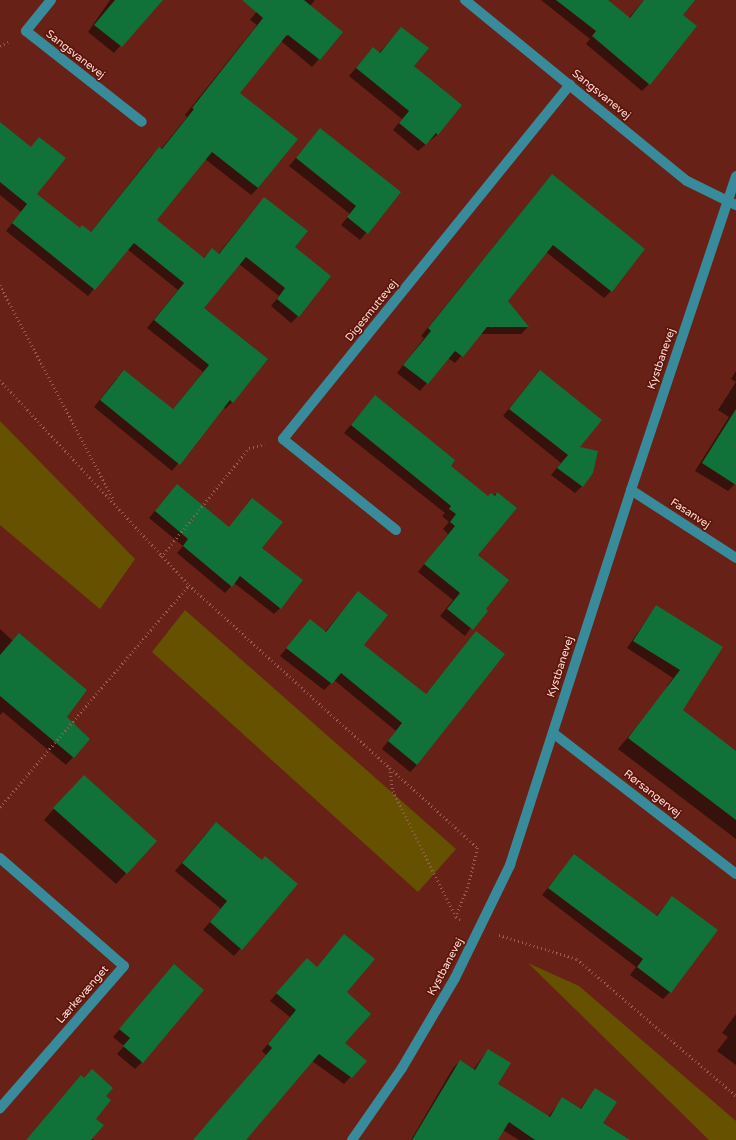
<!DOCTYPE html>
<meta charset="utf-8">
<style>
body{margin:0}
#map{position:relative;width:736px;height:1140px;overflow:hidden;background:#682116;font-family:"Varela Round",sans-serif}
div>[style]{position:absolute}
.green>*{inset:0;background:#665100}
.shadow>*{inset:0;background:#0007}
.building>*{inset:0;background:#107139}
.path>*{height:2.5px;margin-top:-1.25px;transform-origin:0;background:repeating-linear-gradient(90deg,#995d53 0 1px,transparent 0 4px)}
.minor>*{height:10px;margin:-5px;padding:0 5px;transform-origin:5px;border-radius:5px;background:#388b9a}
span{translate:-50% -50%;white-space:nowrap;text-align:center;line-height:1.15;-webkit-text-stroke:3.5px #5b150b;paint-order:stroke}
.street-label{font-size:11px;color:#fedad3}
</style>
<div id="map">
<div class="green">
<i style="clip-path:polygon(0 421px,135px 559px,100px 609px,0 525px)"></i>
<i style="clip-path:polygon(185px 610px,456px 849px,418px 892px,152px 652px)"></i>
<i style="clip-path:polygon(528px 963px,579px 986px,736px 1121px,736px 1140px,709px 1140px)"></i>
</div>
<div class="shadow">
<i style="clip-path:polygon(110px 0,159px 0,114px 53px,88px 32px)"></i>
<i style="clip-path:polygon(266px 0,315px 0,310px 6px,342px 32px,312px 67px,281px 41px,239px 93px,258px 188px,251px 195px,205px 159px,155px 220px,203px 258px,212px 249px,218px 254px,264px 198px,293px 247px,298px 316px,291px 323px,271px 306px,279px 296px,239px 264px,202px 308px,232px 402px,225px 409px,223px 407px,172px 471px,94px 407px,117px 378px,172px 410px,203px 372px,147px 328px,178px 290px,127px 249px,88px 296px,6px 231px,21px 212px,0 195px,0 124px,36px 194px,80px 229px,90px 233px,152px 155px,161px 149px,187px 117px,185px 115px,257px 25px,250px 20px)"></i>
<i style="clip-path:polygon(541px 0,606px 0,629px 18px,644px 0,694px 0,681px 15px,649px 84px,642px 91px,586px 44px,590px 39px)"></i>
<i style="clip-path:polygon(401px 28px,438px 134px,418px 151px,393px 130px,402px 119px,349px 76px,373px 48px,379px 53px)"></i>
<i style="clip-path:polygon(320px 130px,399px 192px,360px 240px,341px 225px,350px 214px,289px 166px)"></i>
<i style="clip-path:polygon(545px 183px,611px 291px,604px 298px,546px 252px,507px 301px,528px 327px,521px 334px,480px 334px,455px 363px,448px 358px,420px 391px,397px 373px,424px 338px,421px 336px)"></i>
<i style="clip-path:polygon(736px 371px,736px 382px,731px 379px)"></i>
<i style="clip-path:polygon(533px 379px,578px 448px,582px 486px,575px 493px,551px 475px,561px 463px,503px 416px)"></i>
<i style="clip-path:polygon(736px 382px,736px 483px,728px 491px,695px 471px,729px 417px,718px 410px)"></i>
<i style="clip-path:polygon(375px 396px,449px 466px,488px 498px,497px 493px,477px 556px,484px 609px,465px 636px,440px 616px,453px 600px,418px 572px,448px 534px,443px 529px,449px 522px,442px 516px,445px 513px,344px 433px)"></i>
<i style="clip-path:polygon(177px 485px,229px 528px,261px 548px,280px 608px,274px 614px,234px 583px,225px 593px,177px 553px,183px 546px,149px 518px)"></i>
<i style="clip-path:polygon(358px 592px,363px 645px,425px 695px,470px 640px,417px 765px,410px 772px,382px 749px,396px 731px,334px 680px,324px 690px,280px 656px,310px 620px,325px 632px)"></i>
<i style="clip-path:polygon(656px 606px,722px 647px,686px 699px,667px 686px,673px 678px,627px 648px)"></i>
<i style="clip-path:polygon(0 629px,13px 641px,65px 717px,89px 739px,66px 765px,3px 712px,0 715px)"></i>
<i style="clip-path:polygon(654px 706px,736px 768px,736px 839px,618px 749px)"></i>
<i style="clip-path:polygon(73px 787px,156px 841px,116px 884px,44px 820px)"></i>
<i style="clip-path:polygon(209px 830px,297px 884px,234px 956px,203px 930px,221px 909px,175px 871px)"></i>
<i style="clip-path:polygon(574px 855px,656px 916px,672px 897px,670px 992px,663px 999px,630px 975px,636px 967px,542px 895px)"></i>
<i style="clip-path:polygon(338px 942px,346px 992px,344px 1043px,365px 1061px,344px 1084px,312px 1061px,244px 1140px,194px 1140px,266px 1055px,262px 1051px,290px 1017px,270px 1001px,300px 967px,317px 967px)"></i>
<i style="clip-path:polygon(174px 966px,142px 1062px,135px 1069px,117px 1054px,124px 1046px,113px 1037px)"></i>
<i style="clip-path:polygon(736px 1014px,736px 1065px,717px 1051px,728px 1037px,722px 1033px)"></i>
<i style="clip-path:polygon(488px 1050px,496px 1085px,548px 1117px,563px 1098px,580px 1109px,595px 1090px,602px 1123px,628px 1140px,519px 1140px,503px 1130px,495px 1140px,411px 1140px,453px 1068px,460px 1061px,473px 1070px)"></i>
<i style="clip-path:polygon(81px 1076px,105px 1097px,94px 1119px,92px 1138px,94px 1140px,26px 1140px)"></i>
</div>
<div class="building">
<i style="clip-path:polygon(115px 0,163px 0,122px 47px,94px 25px)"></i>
<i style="clip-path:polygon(242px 0,304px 0,343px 32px,320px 60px,288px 35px,286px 36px,240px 93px,298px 139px,258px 188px,212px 152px,157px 220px,204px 258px,212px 248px,219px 254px,264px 197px,308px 231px,295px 247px,331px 276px,299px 317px,277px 299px,285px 288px,246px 257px,204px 308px,268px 359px,233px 403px,230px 400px,180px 465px,100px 400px,124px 370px,173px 409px,209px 365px,154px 320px,184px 283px,134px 243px,95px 290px,12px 223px,27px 204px,0 182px,0 122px,31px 147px,39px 137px,66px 158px,37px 194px,80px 228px,82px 225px,91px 232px,159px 147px,162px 149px,194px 109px,192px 108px,263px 18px)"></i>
<i style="clip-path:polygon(556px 0,608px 0,630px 18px,644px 0,695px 0,683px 15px,697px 26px,650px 85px,592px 36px,596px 31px)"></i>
<i style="clip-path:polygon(401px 27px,429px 48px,414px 66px,462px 105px,438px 135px,436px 133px,426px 145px,399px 123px,409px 111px,356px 68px,373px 47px,380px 53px)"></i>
<i style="clip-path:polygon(320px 128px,401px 192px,368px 234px,347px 217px,356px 206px,296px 158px)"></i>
<i style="clip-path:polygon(552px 174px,645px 249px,612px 292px,553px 245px,508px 301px,529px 327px,487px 327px,463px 357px,455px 351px,428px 384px,403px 365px,431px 331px,428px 328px)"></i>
<i style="clip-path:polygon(540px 370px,602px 420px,580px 447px,598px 451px,593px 473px,583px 487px,557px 468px,568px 455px,509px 409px)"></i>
<i style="clip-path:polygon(375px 395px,455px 460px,451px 466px,488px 496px,491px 493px,495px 496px,497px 492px,517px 508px,478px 555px,509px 580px,486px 609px,488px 611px,473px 630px,447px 609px,460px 593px,424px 564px,455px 526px,450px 522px,456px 514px,449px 509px,451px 506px,351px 425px)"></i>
<i style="clip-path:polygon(736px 409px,736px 485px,702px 463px)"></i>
<i style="clip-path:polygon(177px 484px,229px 527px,252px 498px,283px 522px,262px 548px,303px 580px,281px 609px,240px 576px,232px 587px,183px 546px,188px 539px,155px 511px)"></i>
<i style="clip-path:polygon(358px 591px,388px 615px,364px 645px,426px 694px,476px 631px,505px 654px,417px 765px,388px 741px,402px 723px,341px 673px,332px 684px,286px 648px,310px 619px,326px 632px)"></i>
<i style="clip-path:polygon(656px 605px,723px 647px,683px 710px,736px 751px,736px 820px,628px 738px,680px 670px,633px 641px)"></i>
<i style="clip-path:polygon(19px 633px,87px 690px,67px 717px,90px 739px,74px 758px,0 696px,0 655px)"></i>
<i style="clip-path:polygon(84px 775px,157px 841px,127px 874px,53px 808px)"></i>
<i style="clip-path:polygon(216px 822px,262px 860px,265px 856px,298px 884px,242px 950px,210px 922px,227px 901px,182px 863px)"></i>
<i style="clip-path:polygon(574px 854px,657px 916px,672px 896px,718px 930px,671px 993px,637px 967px,643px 959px,548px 888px)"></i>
<i style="clip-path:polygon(344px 934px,375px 959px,347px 992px,371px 1014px,345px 1043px,367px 1061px,352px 1078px,319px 1054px,246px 1140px,193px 1140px,272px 1048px,268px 1044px,296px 1010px,276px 993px,307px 958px,317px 967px)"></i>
<i style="clip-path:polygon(174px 964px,204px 990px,143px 1063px,123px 1046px,130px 1038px,119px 1029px)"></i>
<i style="clip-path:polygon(488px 1049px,511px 1063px,498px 1084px,550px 1117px,562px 1097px,581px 1109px,595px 1088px,617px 1102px,603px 1123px,630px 1140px,535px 1140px,509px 1122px,498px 1140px,412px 1140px,460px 1060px,475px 1070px)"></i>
<i style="clip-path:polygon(92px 1069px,113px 1088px,106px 1096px,111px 1100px,96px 1119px,104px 1125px,91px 1140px,26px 1140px,81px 1075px,84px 1078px)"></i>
</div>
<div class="path">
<i style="left:0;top:46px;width:9px;rotate:-27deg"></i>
<i style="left:0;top:285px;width:243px;rotate:62.1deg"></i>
<i style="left:0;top:380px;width:279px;rotate:47.3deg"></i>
<i style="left:189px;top:585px;width:391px;rotate:42.3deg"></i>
<i style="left:478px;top:848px;width:40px;rotate:104.4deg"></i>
<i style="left:468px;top:887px;width:32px;rotate:112deg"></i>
<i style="left:456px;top:917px;width:6px;rotate:31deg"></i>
<i style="left:161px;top:557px;width:140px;rotate:-51.1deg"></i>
<i style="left:249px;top:448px;width:16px;rotate:-14deg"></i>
<i style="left:390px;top:768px;width:23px;rotate:83deg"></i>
<i style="left:393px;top:791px;width:141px;rotate:63.4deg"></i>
<i style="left:0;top:807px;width:292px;rotate:-49.6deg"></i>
<i style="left:499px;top:935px;width:82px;rotate:17.1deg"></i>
<i style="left:577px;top:959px;width:210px;rotate:40.7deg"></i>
</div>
<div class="minor">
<i style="left:51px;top:0;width:40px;rotate:129deg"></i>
<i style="left:26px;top:31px;width:147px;rotate:38.1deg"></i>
<i style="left:465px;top:0;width:286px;rotate:39.2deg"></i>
<i style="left:687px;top:181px;width:55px;rotate:26.1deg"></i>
<i style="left:631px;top:490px;width:125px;rotate:32.9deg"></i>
<i style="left:396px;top:530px;width:145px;rotate:-141.2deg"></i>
<i style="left:283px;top:439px;width:456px;rotate:-51deg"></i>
<i style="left:553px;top:733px;width:231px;rotate:37.6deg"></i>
<i style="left:0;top:858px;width:164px;rotate:41.1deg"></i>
<i style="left:124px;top:966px;width:189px;rotate:131.1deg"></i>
<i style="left:352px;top:1140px;width:88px;rotate:-55.2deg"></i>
<i style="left:402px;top:1068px;width:104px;rotate:-59.5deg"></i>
<i style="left:455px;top:978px;width:126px;rotate:-64deg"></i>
<i style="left:510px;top:865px;width:394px;rotate:-72.1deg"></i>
<i style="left:631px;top:490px;width:331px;rotate:-71.5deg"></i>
</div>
<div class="street-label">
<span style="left:75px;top:55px;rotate:38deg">Sangsvanevej</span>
<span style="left:601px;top:95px;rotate:39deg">Sangsvanevej</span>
<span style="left:372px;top:311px;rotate:-51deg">Digesmuttevej</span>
<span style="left:662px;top:359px;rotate:-71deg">Kystbanevej</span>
<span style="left:690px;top:514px;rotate:33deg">Fasanvej</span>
<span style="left:561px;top:667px;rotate:-72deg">Kystbanevej</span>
<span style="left:652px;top:794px;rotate:38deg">Rørsangervej</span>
<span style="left:446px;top:967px;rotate:-62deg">Kystbanevej</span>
<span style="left:83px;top:995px;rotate:-49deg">Lærkevænget</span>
</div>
</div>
